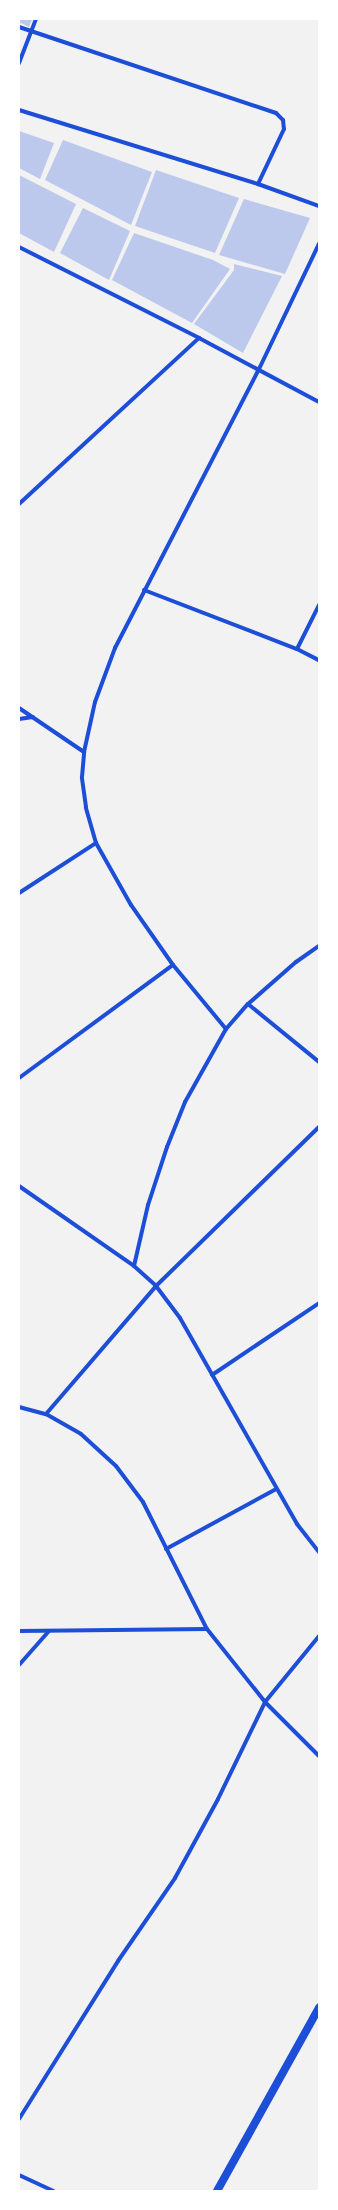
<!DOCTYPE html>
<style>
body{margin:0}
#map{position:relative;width:338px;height:2210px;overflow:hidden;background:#f2f2f2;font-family:"Source Serif 4",serif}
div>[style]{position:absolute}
.building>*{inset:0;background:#bdc9ec}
.minor>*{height:4px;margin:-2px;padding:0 2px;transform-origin:2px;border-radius:2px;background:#1d4ed8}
.secondary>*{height:8px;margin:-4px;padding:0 4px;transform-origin:4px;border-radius:4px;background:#1d4ed8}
span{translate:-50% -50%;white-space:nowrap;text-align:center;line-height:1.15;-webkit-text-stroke:3.5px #fff;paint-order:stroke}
.frame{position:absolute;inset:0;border:20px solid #fff;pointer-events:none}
</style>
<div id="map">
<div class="building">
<i style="clip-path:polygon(19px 19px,32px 19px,29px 27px,19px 22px)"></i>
<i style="clip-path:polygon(19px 131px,54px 143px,40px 179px,19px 168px)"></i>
<i style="clip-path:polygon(63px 140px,152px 172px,131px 225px,45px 180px)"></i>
<i style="clip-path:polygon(156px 170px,239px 198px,215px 253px,135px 226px)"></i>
<i style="clip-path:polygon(19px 175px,76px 204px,54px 252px,19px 233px)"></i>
<i style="clip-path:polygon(244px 199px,310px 218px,285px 274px,219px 255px)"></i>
<i style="clip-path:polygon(83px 208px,130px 231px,109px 280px,60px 253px)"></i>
<i style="clip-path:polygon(134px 233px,213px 260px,230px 269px,192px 323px,112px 280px)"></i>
<i style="clip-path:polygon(234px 264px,282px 276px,243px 353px,194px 324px,234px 270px)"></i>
</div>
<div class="minor">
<i style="left:19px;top:27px;width:271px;rotate:18.5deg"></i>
<i style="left:276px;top:113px;width:10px;rotate:45deg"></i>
<i style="left:283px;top:120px;width:9px;rotate:84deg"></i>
<i style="left:284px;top:129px;width:61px;rotate:115.3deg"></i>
<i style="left:19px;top:63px;width:47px;rotate:-68.9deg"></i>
<i style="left:19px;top:110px;width:250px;rotate:17.2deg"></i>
<i style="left:258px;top:184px;width:65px;rotate:19.8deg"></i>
<i style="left:19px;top:247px;width:202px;rotate:26.8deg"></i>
<i style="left:199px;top:338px;width:136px;rotate:28.1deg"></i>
<i style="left:19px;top:504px;width:245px;rotate:-42.7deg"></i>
<i style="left:144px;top:590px;width:164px;rotate:21.1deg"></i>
<i style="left:297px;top:649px;width:25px;rotate:27deg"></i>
<i style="left:297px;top:649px;width:49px;rotate:-63.4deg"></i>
<i style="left:19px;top:708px;width:78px;rotate:34.1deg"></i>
<i style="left:19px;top:719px;width:14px;rotate:-8deg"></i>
<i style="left:19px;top:893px;width:92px;rotate:-33deg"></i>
<i style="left:248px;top:1004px;width:92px;rotate:39.2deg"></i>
<i style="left:226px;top:1029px;width:83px;rotate:-129.6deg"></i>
<i style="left:173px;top:965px;width:73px;rotate:-125deg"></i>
<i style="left:131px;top:905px;width:71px;rotate:-119.4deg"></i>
<i style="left:96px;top:843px;width:37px;rotate:-106deg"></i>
<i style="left:86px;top:807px;width:30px;rotate:-98deg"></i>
<i style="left:82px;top:777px;width:25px;rotate:-85deg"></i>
<i style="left:84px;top:752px;width:51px;rotate:-77.6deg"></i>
<i style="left:95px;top:702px;width:58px;rotate:-69.7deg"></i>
<i style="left:115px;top:648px;width:314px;rotate:-62.7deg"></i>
<i style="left:259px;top:369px;width:139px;rotate:-64.4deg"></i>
<i style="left:19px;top:1078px;width:191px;rotate:-36.3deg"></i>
<i style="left:19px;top:1186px;width:140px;rotate:34.8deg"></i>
<i style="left:134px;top:1266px;width:30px;rotate:42deg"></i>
<i style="left:156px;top:1286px;width:40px;rotate:53deg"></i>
<i style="left:180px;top:1318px;width:237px;rotate:60.4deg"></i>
<i style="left:297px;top:1524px;width:36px;rotate:52deg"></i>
<i style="left:134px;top:1266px;width:63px;rotate:-77.1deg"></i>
<i style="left:148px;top:1205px;width:61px;rotate:-71.9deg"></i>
<i style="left:167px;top:1147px;width:48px;rotate:-68.2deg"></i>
<i style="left:185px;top:1102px;width:84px;rotate:-60.7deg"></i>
<i style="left:226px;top:1029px;width:33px;rotate:-49deg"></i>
<i style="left:248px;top:1004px;width:64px;rotate:-41.2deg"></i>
<i style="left:296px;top:962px;width:28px;rotate:-35deg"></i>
<i style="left:212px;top:1375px;width:129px;rotate:-33.9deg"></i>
<i style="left:19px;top:1407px;width:28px;rotate:15deg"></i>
<i style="left:46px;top:1414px;width:40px;rotate:29.7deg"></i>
<i style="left:81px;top:1434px;width:47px;rotate:42.4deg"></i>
<i style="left:116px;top:1466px;width:45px;rotate:53.1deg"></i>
<i style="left:143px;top:1502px;width:142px;rotate:63.3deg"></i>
<i style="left:207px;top:1629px;width:93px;rotate:51.5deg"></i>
<i style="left:265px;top:1702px;width:76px;rotate:45deg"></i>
<i style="left:46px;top:1414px;width:169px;rotate:-49.3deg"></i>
<i style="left:156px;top:1286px;width:228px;rotate:-44.3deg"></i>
<i style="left:166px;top:1549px;width:125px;rotate:-28.6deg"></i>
<i style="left:19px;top:1631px;width:188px;rotate:-0.6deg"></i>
<i style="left:19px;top:1665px;width:45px;rotate:-48.6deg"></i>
<i style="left:19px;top:2119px;width:186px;rotate:-57.9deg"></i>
<i style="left:118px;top:1961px;width:101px;rotate:-55.5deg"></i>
<i style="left:175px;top:1878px;width:90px;rotate:-61.4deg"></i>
<i style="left:218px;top:1799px;width:108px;rotate:-64.1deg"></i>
<i style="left:265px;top:1702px;width:85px;rotate:-50.7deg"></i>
<i style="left:19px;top:2175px;width:38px;rotate:25deg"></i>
</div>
<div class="secondary">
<i style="left:217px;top:2191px;width:210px;rotate:-60.9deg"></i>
</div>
<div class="frame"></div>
</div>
